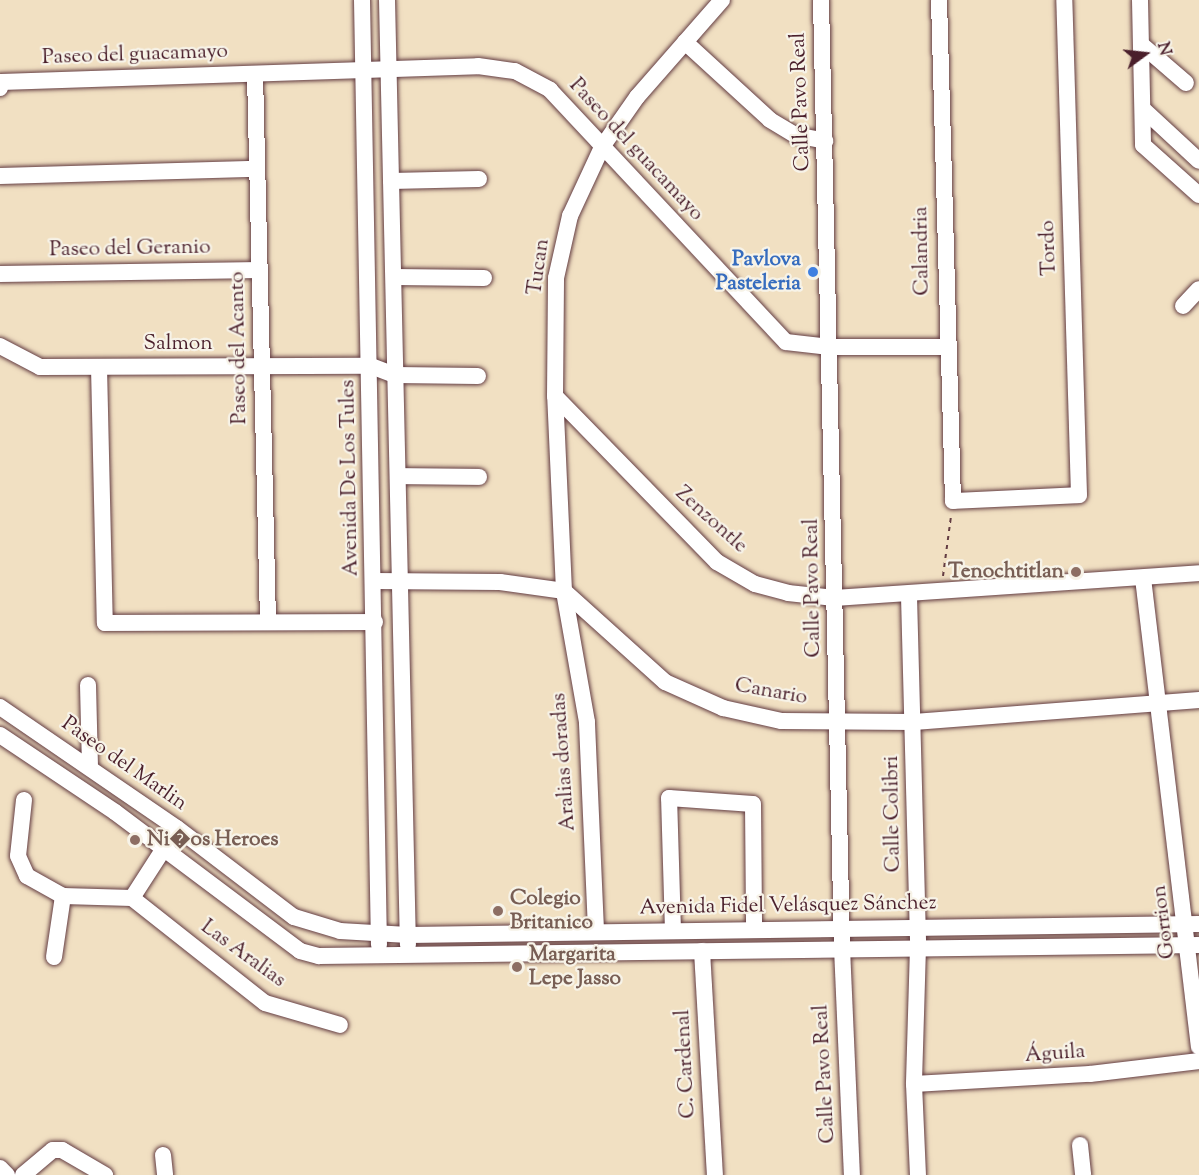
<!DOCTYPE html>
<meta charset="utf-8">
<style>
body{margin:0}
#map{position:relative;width:1199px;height:1175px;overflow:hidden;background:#f1e0c2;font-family:"Sorts Mill Goudy",serif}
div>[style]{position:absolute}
.path>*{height:2px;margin-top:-1px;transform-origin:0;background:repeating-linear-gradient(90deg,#633c42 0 4.5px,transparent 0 9px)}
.roads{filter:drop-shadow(0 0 2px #633c42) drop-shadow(0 0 2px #633c42)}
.minor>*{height:16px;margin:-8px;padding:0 8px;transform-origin:8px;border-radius:8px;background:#fff}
.dots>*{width:16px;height:16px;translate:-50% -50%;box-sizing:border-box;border:3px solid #f7f3e8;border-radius:50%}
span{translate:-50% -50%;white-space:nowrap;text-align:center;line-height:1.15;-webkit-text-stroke:4.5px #f7f3e8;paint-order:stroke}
.street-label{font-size:21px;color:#4a1f2b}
.shop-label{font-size:21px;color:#366cbe;font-weight:700}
.right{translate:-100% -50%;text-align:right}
.education-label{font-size:21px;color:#785e54;font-weight:700}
.left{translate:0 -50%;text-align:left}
.north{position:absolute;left:1115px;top:24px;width:60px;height:60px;-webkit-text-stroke:4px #f7f3e8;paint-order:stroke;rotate:75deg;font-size:16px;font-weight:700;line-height:24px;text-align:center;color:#4a1f2b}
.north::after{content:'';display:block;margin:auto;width:21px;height:27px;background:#4a1f2b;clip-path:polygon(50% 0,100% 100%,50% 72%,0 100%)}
</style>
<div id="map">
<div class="path">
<i style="left:943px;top:576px;width:61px;rotate:-82.4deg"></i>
</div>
<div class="roads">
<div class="minor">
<i style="left:362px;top:0;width:945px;rotate:88.97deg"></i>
<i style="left:387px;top:0;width:945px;rotate:88.73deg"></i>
<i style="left:821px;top:0;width:948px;rotate:88.73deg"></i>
<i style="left:842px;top:948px;width:227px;rotate:87.5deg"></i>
<i style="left:939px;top:0;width:501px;rotate:88.4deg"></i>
<i style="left:953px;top:501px;width:126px;rotate:-2.7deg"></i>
<i style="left:1079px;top:495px;width:495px;rotate:-91.7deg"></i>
<i style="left:1140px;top:0;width:145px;rotate:88.8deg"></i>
<i style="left:1143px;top:145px;width:75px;rotate:41.8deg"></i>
<i style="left:685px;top:42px;width:115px;rotate:42.5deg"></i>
<i style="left:770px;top:120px;width:29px;rotate:31deg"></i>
<i style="left:795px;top:135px;width:31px;rotate:11deg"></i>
<i style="left:1142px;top:45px;width:58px;rotate:40.8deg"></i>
<i style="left:255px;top:74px;width:548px;rotate:88.64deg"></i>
<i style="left:0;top:88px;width:6px;rotate:-81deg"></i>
<i style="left:1px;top:82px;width:477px;rotate:-1.9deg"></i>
<i style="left:478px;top:66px;width:37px;rotate:8deg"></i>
<i style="left:515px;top:71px;width:40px;rotate:28deg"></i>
<i style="left:550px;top:90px;width:345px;rotate:46.9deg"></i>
<i style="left:786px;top:342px;width:44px;rotate:6.5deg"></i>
<i style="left:830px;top:347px;width:117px"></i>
<i style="left:1143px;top:109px;width:76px;rotate:42.9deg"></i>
<i style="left:0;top:176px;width:257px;rotate:-1.6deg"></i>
<i style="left:391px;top:181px;width:88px;rotate:-1.3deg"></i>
<i style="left:0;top:274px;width:260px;rotate:-0.9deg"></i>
<i style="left:394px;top:277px;width:90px;rotate:0.6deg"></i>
<i style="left:1183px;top:306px;width:23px;rotate:-47deg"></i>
<i style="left:0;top:346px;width:45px;rotate:27.7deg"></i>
<i style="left:40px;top:367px;width:331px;rotate:-0.2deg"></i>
<i style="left:371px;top:366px;width:26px;rotate:21deg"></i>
<i style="left:395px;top:375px;width:83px;rotate:0.7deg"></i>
<i style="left:99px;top:367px;width:256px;rotate:88.7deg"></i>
<i style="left:105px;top:623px;width:270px;rotate:-0.2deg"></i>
<i style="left:555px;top:396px;width:232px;rotate:45.7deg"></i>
<i style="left:717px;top:562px;width:44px;rotate:30.1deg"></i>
<i style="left:755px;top:584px;width:34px;rotate:15deg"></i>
<i style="left:788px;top:593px;width:47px;rotate:6.1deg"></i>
<i style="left:835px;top:598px;width:365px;rotate:-3.9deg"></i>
<i style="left:398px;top:476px;width:81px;rotate:0.7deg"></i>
<i style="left:1143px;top:578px;width:472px;rotate:83.2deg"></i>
<i style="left:374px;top:581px;width:126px;rotate:0.5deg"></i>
<i style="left:500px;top:582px;width:65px;rotate:8deg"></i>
<i style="left:564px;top:591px;width:136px;rotate:42deg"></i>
<i style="left:665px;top:682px;width:64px;rotate:24.1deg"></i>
<i style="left:723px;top:708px;width:59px;rotate:12.6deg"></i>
<i style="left:781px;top:721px;width:133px;rotate:0.4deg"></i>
<i style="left:914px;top:722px;width:286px;rotate:-4.4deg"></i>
<i style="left:909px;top:596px;width:351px;rotate:88.5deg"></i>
<i style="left:918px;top:947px;width:137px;rotate:91.7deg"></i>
<i style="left:914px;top:1084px;width:91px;rotate:87.5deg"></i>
<i style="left:88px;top:685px;width:82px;rotate:88.6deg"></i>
<i style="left:0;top:707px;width:214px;rotate:34.4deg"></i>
<i style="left:177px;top:828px;width:147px;rotate:37.3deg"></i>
<i style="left:294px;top:917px;width:48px;rotate:16.9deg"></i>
<i style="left:340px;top:931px;width:68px;rotate:3.4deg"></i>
<i style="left:408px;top:935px;width:791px;rotate:-0.8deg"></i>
<i style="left:0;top:735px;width:138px;rotate:33.8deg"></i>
<i style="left:115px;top:812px;width:231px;rotate:36.9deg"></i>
<i style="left:300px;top:951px;width:20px;rotate:15deg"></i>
<i style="left:319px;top:956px;width:880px;rotate:-0.72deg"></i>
<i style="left:24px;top:800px;width:56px;rotate:96.1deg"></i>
<i style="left:18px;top:856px;width:22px;rotate:66deg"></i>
<i style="left:27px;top:876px;width:41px;rotate:29.1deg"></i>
<i style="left:63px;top:896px;width:69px;rotate:1.7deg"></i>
<i style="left:132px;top:898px;width:169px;rotate:38.3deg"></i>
<i style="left:265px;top:1003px;width:78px;rotate:16.3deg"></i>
<i style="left:132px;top:898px;width:70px;rotate:-57.2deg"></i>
<i style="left:596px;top:930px;width:208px;rotate:-92.5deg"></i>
<i style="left:587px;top:722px;width:133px;rotate:-100deg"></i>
<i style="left:564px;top:591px;width:195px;rotate:-92.6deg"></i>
<i style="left:555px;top:396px;width:118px;rotate:-89.5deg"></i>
<i style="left:556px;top:278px;width:64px;rotate:-77.3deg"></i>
<i style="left:570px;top:216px;width:76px;rotate:-65.1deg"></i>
<i style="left:602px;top:147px;width:61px;rotate:-55deg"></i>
<i style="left:637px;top:97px;width:129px;rotate:-48.8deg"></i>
<i style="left:673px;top:931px;width:133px;rotate:-91.7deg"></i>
<i style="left:669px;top:798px;width:84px;rotate:4.1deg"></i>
<i style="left:753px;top:804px;width:126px;rotate:89.5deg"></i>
<i style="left:702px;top:951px;width:224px;rotate:86.7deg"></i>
<i style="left:54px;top:957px;width:62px;rotate:-81.6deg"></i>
<i style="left:914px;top:1084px;width:176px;rotate:-3.3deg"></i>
<i style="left:1090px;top:1074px;width:110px;rotate:-6.8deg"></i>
<i style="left:1080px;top:1145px;width:30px;rotate:84deg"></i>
<i style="left:163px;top:1155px;width:20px;rotate:84deg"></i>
<i style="left:0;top:1168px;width:10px;rotate:45deg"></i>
<i style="left:23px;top:1175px;width:39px;rotate:-40deg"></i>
<i style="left:53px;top:1150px;width:9px"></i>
<i style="left:62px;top:1150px;width:50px;rotate:30.2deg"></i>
</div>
</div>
<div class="dots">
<i style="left:813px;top:272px;background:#3f7fe0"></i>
<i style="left:1076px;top:572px;background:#8d6e63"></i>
<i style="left:135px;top:840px;background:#8d6e63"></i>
<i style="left:498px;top:911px;background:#8d6e63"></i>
<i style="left:517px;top:967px;background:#8d6e63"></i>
</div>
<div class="street-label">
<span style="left:135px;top:55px;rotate:-2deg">Paseo del guacamayo</span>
<span style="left:801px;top:102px;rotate:-92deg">Calle Pavo Real</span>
<span style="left:636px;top:150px;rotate:47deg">Paseo del guacamayo</span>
<span style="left:1049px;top:248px;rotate:-92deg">Tordo</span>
<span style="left:130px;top:249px;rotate:-1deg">Paseo del Geranio</span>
<span style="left:922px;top:251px;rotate:-91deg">Calandria</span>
<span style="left:539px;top:267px;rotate:-82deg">Tucan</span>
<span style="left:178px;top:344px">Salmon</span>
<span style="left:239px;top:348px;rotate:-91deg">Paseo del Acanto</span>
<span style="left:350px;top:478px;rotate:-91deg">Avenida De Los Tules</span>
<span style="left:711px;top:520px;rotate:42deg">Zenzontle</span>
<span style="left:813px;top:588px;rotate:-91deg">Calle Pavo Real</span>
<span style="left:771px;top:692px;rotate:10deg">Canario</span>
<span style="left:564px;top:762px;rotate:-94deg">Aralias doradas</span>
<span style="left:124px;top:764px;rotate:35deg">Paseo del Marlin</span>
<span style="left:893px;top:814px;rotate:-91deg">Calle Colibri</span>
<span style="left:788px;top:906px;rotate:-1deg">Avenida Fidel Velásquez Sánchez</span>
<span style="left:1164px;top:922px;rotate:-97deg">Gorrion</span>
<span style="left:243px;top:954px;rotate:36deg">Las Aralias</span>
<span style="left:1055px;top:1054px;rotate:-4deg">Águila</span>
<span style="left:686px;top:1064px;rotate:-93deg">C. Cardenal</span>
<span style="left:825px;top:1074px;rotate:-93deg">Calle Pavo Real</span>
</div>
<div class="shop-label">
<span class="right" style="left:801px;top:272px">Pavlova<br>Pasteleria</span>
</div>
<div class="education-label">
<span class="right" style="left:1064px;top:572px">Tenochtitlan</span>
<span class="left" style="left:147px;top:840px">Ni�os Heroes</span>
<span class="left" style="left:510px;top:911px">Colegio<br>Britanico</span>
<span class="left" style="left:529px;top:967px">Margarita<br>Lepe Jasso</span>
</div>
<div class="north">N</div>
</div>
